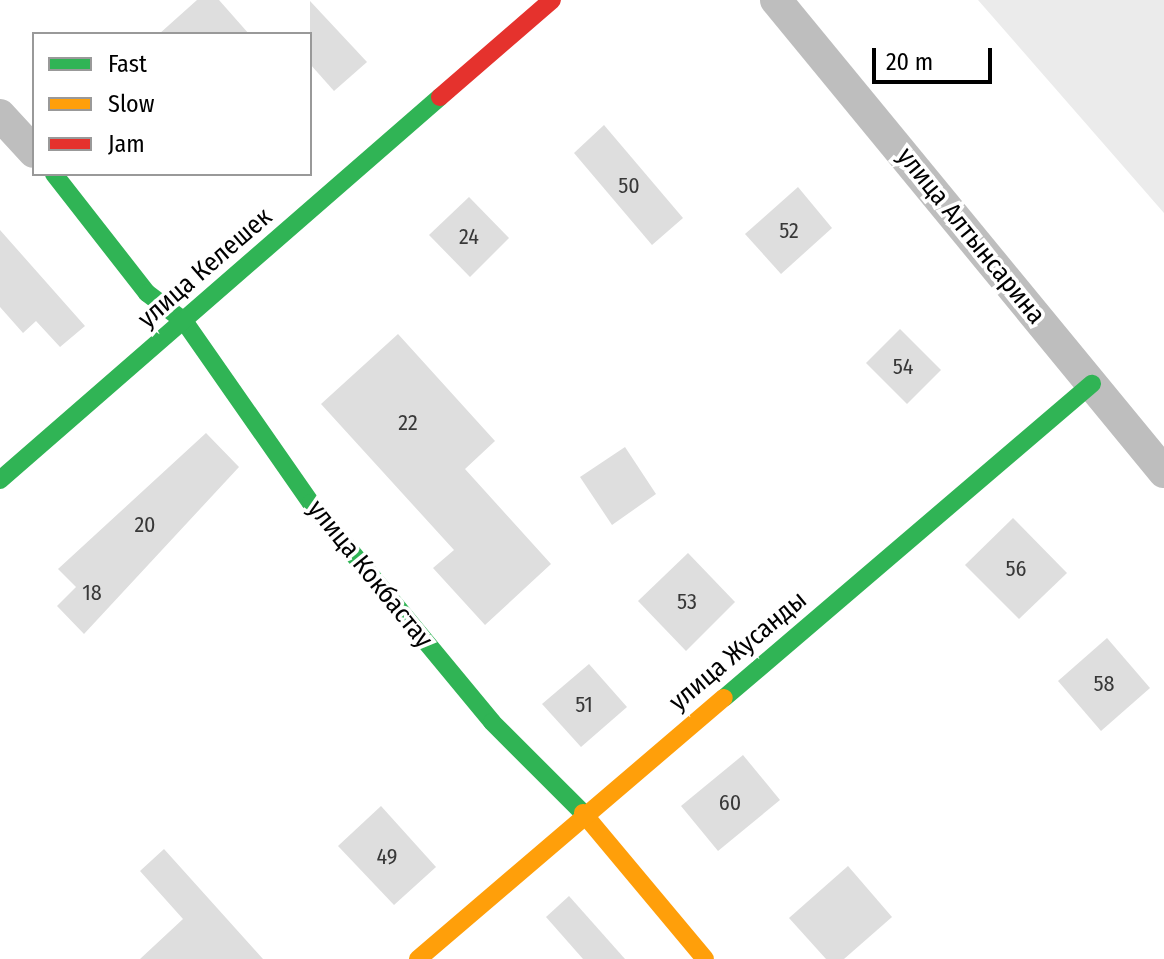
<!DOCTYPE html>
<meta charset="utf-8">
<style>
body{margin:0}
#map{position:relative;width:1164px;height:959px;overflow:hidden;background:#fff;font-family:"Fira Sans Condensed",sans-serif}
div>[style]{position:absolute}
.green>*{inset:0;background:#ebebeb}
.building>*{inset:0;background:#dedede}
.street>*{height:32px;margin:-16px;padding:0 16px;transform-origin:16px;border-radius:16px;background:#bebebe}
.fast>*{height:18px;margin:-9px;padding:0 9px;transform-origin:9px;border-radius:9px;background:#30b455}
.slow>*{height:18px;margin:-9px;padding:0 9px;transform-origin:9px;border-radius:9px;background:#ff9f0a}
.jam>*{height:18px;margin:-9px;padding:0 9px;transform-origin:9px;border-radius:9px;background:#e5322d}
span{translate:-50% -50%;white-space:nowrap;text-align:center;line-height:1.15;-webkit-text-stroke:7px #fff;paint-order:stroke}
.number-label{font-size:22px;color:#383838}
.number-label span{-webkit-text-stroke-width:0}
.street-label{font-size:26px;color:#000}
.legend{position:absolute;left:32px;top:32px;width:280px;height:144px;box-sizing:border-box;background:#fff;border:2px solid #999;margin:0;padding:10px 14px;list-style:none;font-size:24px;color:#000}
.legend li{display:flex;align-items:center;gap:16px;height:40px}
.legend b{width:40px;border:2px solid #999}
.scale{position:absolute;left:872px;top:48px;width:120px;height:36px;box-sizing:border-box;border:4px solid #000;border-top:0;padding-left:10px;font-size:24px;line-height:28px;white-space:nowrap;color:#000;-webkit-text-stroke:6px #fff;paint-order:stroke}
</style>
<div id="map">
<div class="green">
<i style="clip-path:polygon(978px 0,1164px 0,1164px 213px)"></i>
</div>
<div class="building">
<i style="clip-path:polygon(197px 0,219px 0,249px 34px,159px 34px)"></i>
<i style="clip-path:polygon(310px 1px,367px 62px,334px 91px,310px 64px)"></i>
<i style="clip-path:polygon(604px 125px,683px 218px,652px 245px,574px 153px)"></i>
<i style="clip-path:polygon(798px 187px,832px 228px,781px 274px,745px 234px)"></i>
<i style="clip-path:polygon(469px 197px,509px 238px,470px 277px,429px 235px)"></i>
<i style="clip-path:polygon(0 230px,85px 326px,60px 347px,36px 321px,23px 333px,0 307px)"></i>
<i style="clip-path:polygon(900px 329px,941px 370px,907px 404px,866px 363px)"></i>
<i style="clip-path:polygon(398px 334px,495px 441px,465px 469px,551px 564px,485px 625px,433px 568px,454px 550px,321px 404px)"></i>
<i style="clip-path:polygon(206px 433px,239px 467px,84px 634px,57px 606px,76px 587px,58px 569px)"></i>
<i style="clip-path:polygon(625px 447px,656px 494px,612px 525px,580px 477px)"></i>
<i style="clip-path:polygon(1013px 518px,1067px 573px,1019px 619px,965px 565px)"></i>
<i style="clip-path:polygon(688px 553px,735px 602px,686px 651px,638px 601px)"></i>
<i style="clip-path:polygon(1107px 638px,1150px 688px,1101px 731px,1058px 681px)"></i>
<i style="clip-path:polygon(589px 664px,627px 707px,581px 747px,542px 704px)"></i>
<i style="clip-path:polygon(743px 755px,780px 800px,718px 851px,681px 806px)"></i>
<i style="clip-path:polygon(381px 806px,436px 867px,394px 905px,338px 846px)"></i>
<i style="clip-path:polygon(164px 849px,263px 959px,140px 959px,183px 919px,140px 871px)"></i>
<i style="clip-path:polygon(848px 866px,892px 917px,844px 959px,826px 959px,789px 918px)"></i>
<i style="clip-path:polygon(569px 896px,625px 959px,583px 959px,546px 917px)"></i>
</div>
<div class="street">
<i style="left:776px;top:0;width:611px;rotate:50.58deg"></i>
<i style="left:0;top:115px;width:50px;rotate:47.4deg"></i>
</div>
<div class="fast">
<i style="left:54px;top:174px;width:151px;rotate:52deg"></i>
<i style="left:147px;top:293px;width:46px;rotate:37.1deg"></i>
<i style="left:184px;top:321px;width:222px;rotate:55.1deg"></i>
<i style="left:311px;top:503px;width:284px;rotate:50.4deg"></i>
<i style="left:492px;top:722px;width:129px;rotate:45deg"></i>
<i style="left:0;top:480px;width:583px;rotate:-41.04deg"></i>
<i style="left:724px;top:698px;width:484px;rotate:-40.5deg"></i>
</div>
<div class="slow">
<i style="left:583px;top:813px;width:190px;rotate:50.1deg"></i>
<i style="left:418px;top:959px;width:402px;rotate:-40.5deg"></i>
</div>
<div class="jam">
<i style="left:440px;top:97px;width:148px;rotate:-40.9deg"></i>
</div>
<div class="number-label">
<span style="left:629px;top:186px">50</span>
<span style="left:789px;top:231px">52</span>
<span style="left:469px;top:237px">24</span>
<span style="left:903px;top:367px">54</span>
<span style="left:408px;top:423px">22</span>
<span style="left:145px;top:525px">20</span>
<span style="left:1016px;top:569px">56</span>
<span style="left:92px;top:593px">18</span>
<span style="left:687px;top:602px">53</span>
<span style="left:1104px;top:684px">58</span>
<span style="left:584px;top:705px">51</span>
<span style="left:730px;top:803px">60</span>
<span style="left:387px;top:857px">49</span>
</div>
<div class="street-label">
<span style="left:971px;top:236px;rotate:51deg">улица Алтынсарина</span>
<span style="left:205px;top:268px;rotate:-41deg">улица Келешек</span>
<span style="left:370px;top:574px;rotate:51deg">улица Кокбастау</span>
<span style="left:738px;top:651px;rotate:-40deg">улица Жусанды</span>
</div>
<ul class="legend">
<li><b style="height:10px;background:#30b455"></b>Fast</li>
<li><b style="height:10px;background:#ff9f0a"></b>Slow</li>
<li><b style="height:10px;background:#e5322d"></b>Jam</li>
</ul>
<div class="scale">20 m</div>
</div>
